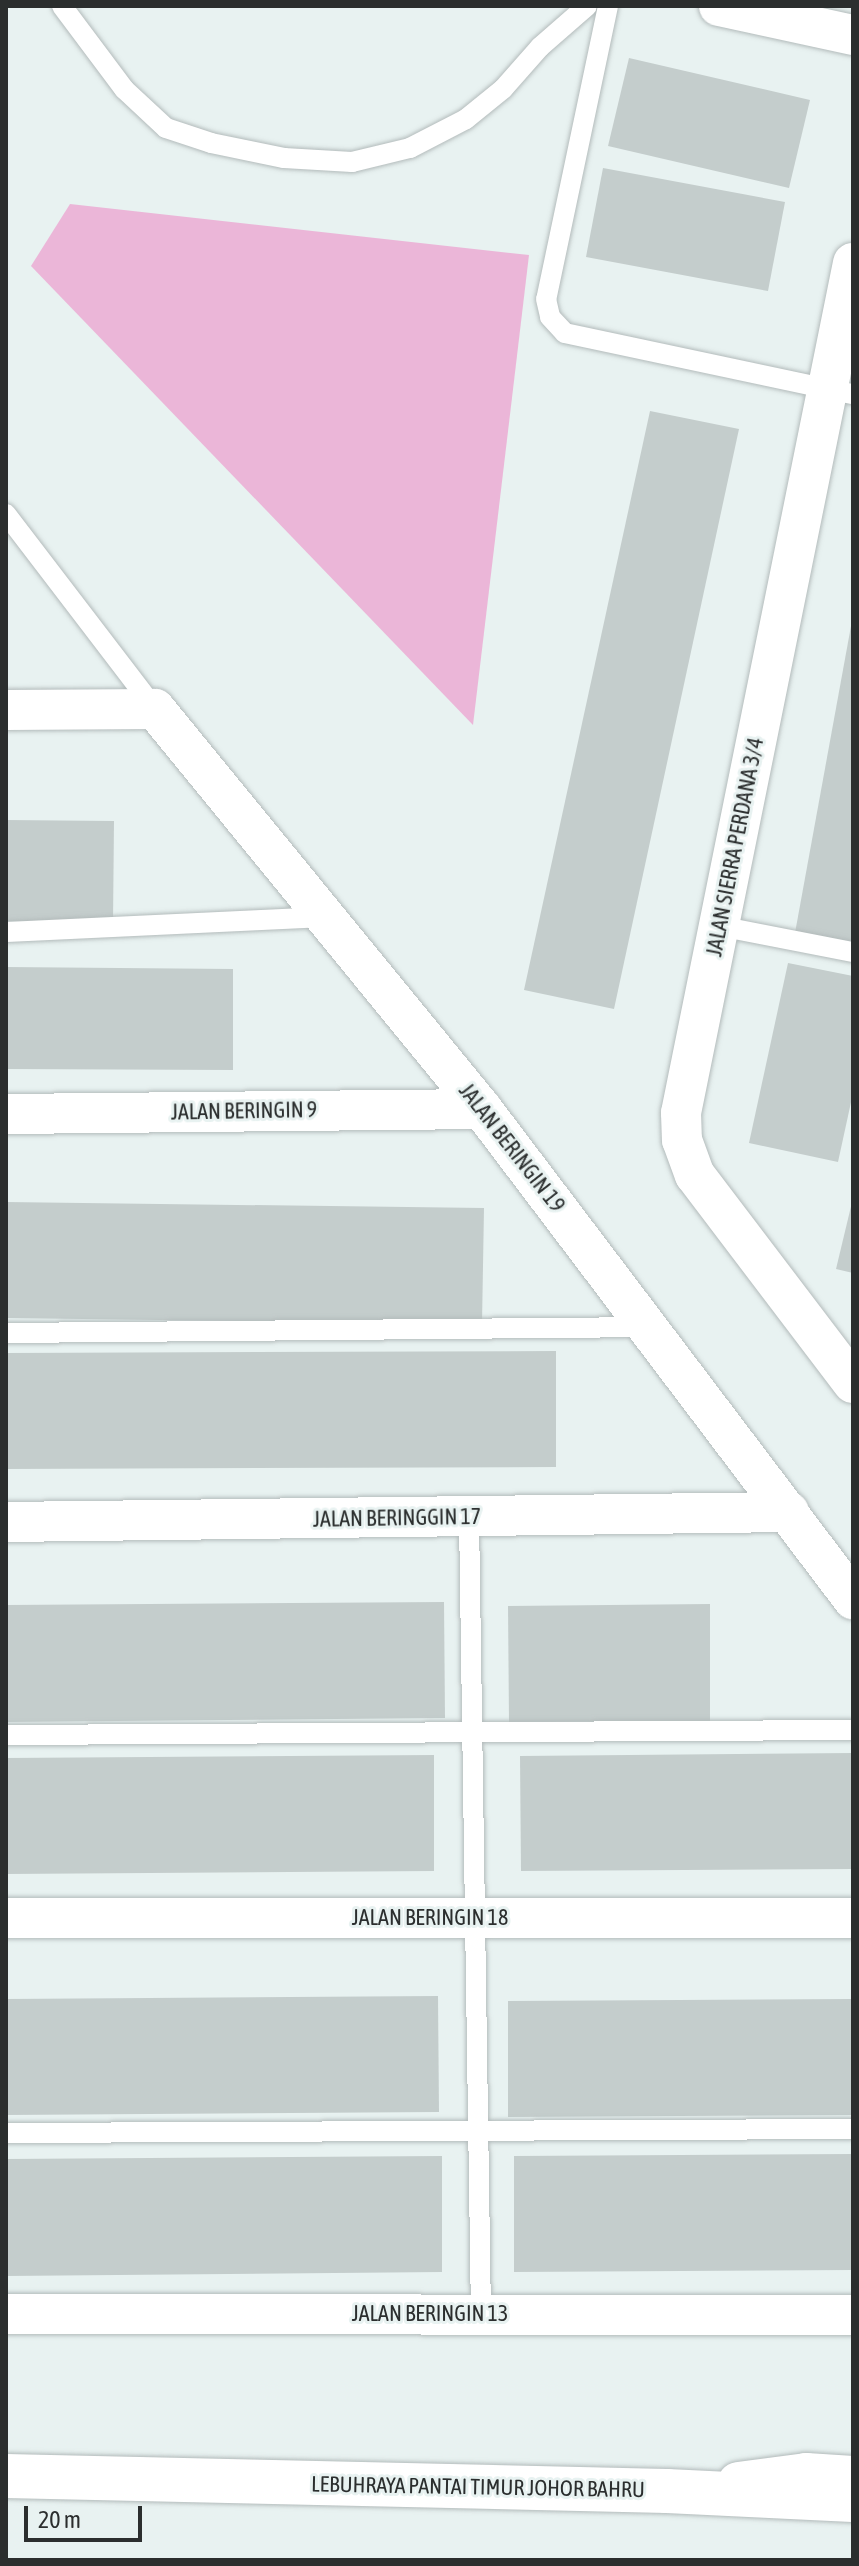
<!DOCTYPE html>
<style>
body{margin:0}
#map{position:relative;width:859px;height:2566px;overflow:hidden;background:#e8f2f1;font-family:"Asap Condensed",sans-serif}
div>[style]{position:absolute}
.green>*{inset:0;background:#ebb6d8}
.building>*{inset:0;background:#c4cdcc}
.roads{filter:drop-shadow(0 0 2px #b3bbbb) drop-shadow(0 0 2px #b3bbbb)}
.lane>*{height:20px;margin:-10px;padding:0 10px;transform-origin:10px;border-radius:10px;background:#fff}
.street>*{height:40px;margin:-20px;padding:0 20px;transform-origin:20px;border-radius:20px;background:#fff}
.highway>*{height:44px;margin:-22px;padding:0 22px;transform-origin:22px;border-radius:22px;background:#fff}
span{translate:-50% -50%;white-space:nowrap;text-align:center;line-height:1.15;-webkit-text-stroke:6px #e8f2f1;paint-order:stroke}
.street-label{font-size:22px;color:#2b2e2e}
.frame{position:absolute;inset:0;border:8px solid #2b2e2e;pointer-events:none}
.scale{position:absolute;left:24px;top:2506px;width:118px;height:36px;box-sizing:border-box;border:4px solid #2b2e2e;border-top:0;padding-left:10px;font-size:24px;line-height:28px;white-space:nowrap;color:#2b2e2e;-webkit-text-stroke:6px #e8f2f1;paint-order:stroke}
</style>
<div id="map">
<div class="green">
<i style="clip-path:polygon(70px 204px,529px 255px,473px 725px,31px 266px)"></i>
</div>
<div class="building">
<i style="clip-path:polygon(629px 58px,810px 100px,789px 188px,608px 146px)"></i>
<i style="clip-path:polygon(603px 168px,785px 202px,768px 291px,586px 257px)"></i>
<i style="clip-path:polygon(650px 411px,739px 429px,614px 1009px,524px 990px)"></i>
<i style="clip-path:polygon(851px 626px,853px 626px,853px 943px,795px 933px)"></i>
<i style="clip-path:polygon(6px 820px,114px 821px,113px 922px,6px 921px)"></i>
<i style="clip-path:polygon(788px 963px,853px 976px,853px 1093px,838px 1162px,749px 1143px)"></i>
<i style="clip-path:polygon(6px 967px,233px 969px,233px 1070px,6px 1069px)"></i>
<i style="clip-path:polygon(853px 1198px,853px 1273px,836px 1269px)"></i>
<i style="clip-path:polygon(6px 1202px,484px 1208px,482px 1324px,6px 1318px)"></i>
<i style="clip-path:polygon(556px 1351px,556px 1467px,6px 1469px,6px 1353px)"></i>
<i style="clip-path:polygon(444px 1602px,445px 1718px,6px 1722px,6px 1605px)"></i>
<i style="clip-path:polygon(710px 1604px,710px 1721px,509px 1722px,508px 1606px)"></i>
<i style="clip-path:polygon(853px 1753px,853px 1869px,521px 1871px,520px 1756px)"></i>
<i style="clip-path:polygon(434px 1755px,434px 1871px,6px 1874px,6px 1758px)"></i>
<i style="clip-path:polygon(438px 1996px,439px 2112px,6px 2115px,6px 1999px)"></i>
<i style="clip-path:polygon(853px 1999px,853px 2115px,508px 2117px,508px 2001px)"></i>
<i style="clip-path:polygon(853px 2154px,853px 2270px,514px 2272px,514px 2156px)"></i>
<i style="clip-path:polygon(442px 2156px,442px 2272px,6px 2276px,6px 2159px)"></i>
</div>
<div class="roads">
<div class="lane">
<i style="left:62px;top:6px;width:104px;rotate:53.2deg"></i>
<i style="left:124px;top:89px;width:57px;rotate:42.9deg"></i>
<i style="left:166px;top:128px;width:47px;rotate:18.4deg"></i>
<i style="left:211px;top:143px;width:75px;rotate:11.6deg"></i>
<i style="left:284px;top:158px;width:68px;rotate:3.4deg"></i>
<i style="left:352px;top:162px;width:60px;rotate:-13.6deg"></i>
<i style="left:410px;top:148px;width:63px;rotate:-27.4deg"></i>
<i style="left:466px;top:119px;width:48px;rotate:-39deg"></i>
<i style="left:503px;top:89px;width:56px;rotate:-48.6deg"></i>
<i style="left:540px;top:47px;width:62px;rotate:-41.1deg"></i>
<i style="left:608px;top:6px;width:299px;rotate:101.9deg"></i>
<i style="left:546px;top:299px;width:18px;rotate:77deg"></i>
<i style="left:550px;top:317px;width:22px;rotate:47deg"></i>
<i style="left:565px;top:333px;width:294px;rotate:12deg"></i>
<i style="left:6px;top:514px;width:245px;rotate:52.6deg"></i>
<i style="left:719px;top:926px;width:136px;rotate:11deg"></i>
<i style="left:6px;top:932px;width:320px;rotate:-2.7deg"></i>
<i style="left:6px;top:1333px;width:644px;rotate:-0.53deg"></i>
<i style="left:469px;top:1517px;width:797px;rotate:89.14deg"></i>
<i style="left:6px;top:1735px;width:847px;rotate:-0.34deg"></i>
<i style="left:6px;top:2133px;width:847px;rotate:-0.27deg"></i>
</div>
<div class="street">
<i style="left:719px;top:6px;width:137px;rotate:12.2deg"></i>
<i style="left:853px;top:263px;width:867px;rotate:101.44deg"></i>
<i style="left:681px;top:1113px;width:27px;rotate:88deg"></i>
<i style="left:682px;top:1140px;width:37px;rotate:70deg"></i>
<i style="left:695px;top:1175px;width:261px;rotate:52.8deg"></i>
<i style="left:6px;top:710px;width:149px;rotate:-0.4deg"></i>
<i style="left:155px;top:709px;width:517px;rotate:50.73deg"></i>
<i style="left:482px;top:1109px;width:615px;rotate:52.87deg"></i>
<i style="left:6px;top:1114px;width:476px;rotate:-0.6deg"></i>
<i style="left:6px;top:1522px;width:783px;rotate:-0.73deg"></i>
<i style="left:6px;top:1918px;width:847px"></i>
<i style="left:6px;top:2314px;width:847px;rotate:0.07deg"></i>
<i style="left:738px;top:2482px;width:69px;rotate:-7.5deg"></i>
<i style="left:806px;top:2473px;width:47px;rotate:3.7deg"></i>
</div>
<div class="highway">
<i style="left:6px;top:2476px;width:661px;rotate:1.3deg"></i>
<i style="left:667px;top:2491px;width:186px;rotate:2.8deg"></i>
</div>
</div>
<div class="street-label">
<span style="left:735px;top:847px;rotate:-79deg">JALAN SIERRA PERDANA 3/4</span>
<span style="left:244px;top:1111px;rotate:-1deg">JALAN BERINGIN 9</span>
<span style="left:512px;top:1148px;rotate:52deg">JALAN BERINGIN 19</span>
<span style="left:397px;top:1518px;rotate:-1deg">JALAN BERINGGIN 17</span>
<span style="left:430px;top:1918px">JALAN BERINGIN 18</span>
<span style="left:430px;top:2314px">JALAN BERINGIN 13</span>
<span style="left:478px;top:2487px;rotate:1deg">LEBUHRAYA PANTAI TIMUR JOHOR BAHRU</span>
</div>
<div class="frame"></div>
<div class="scale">20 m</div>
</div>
